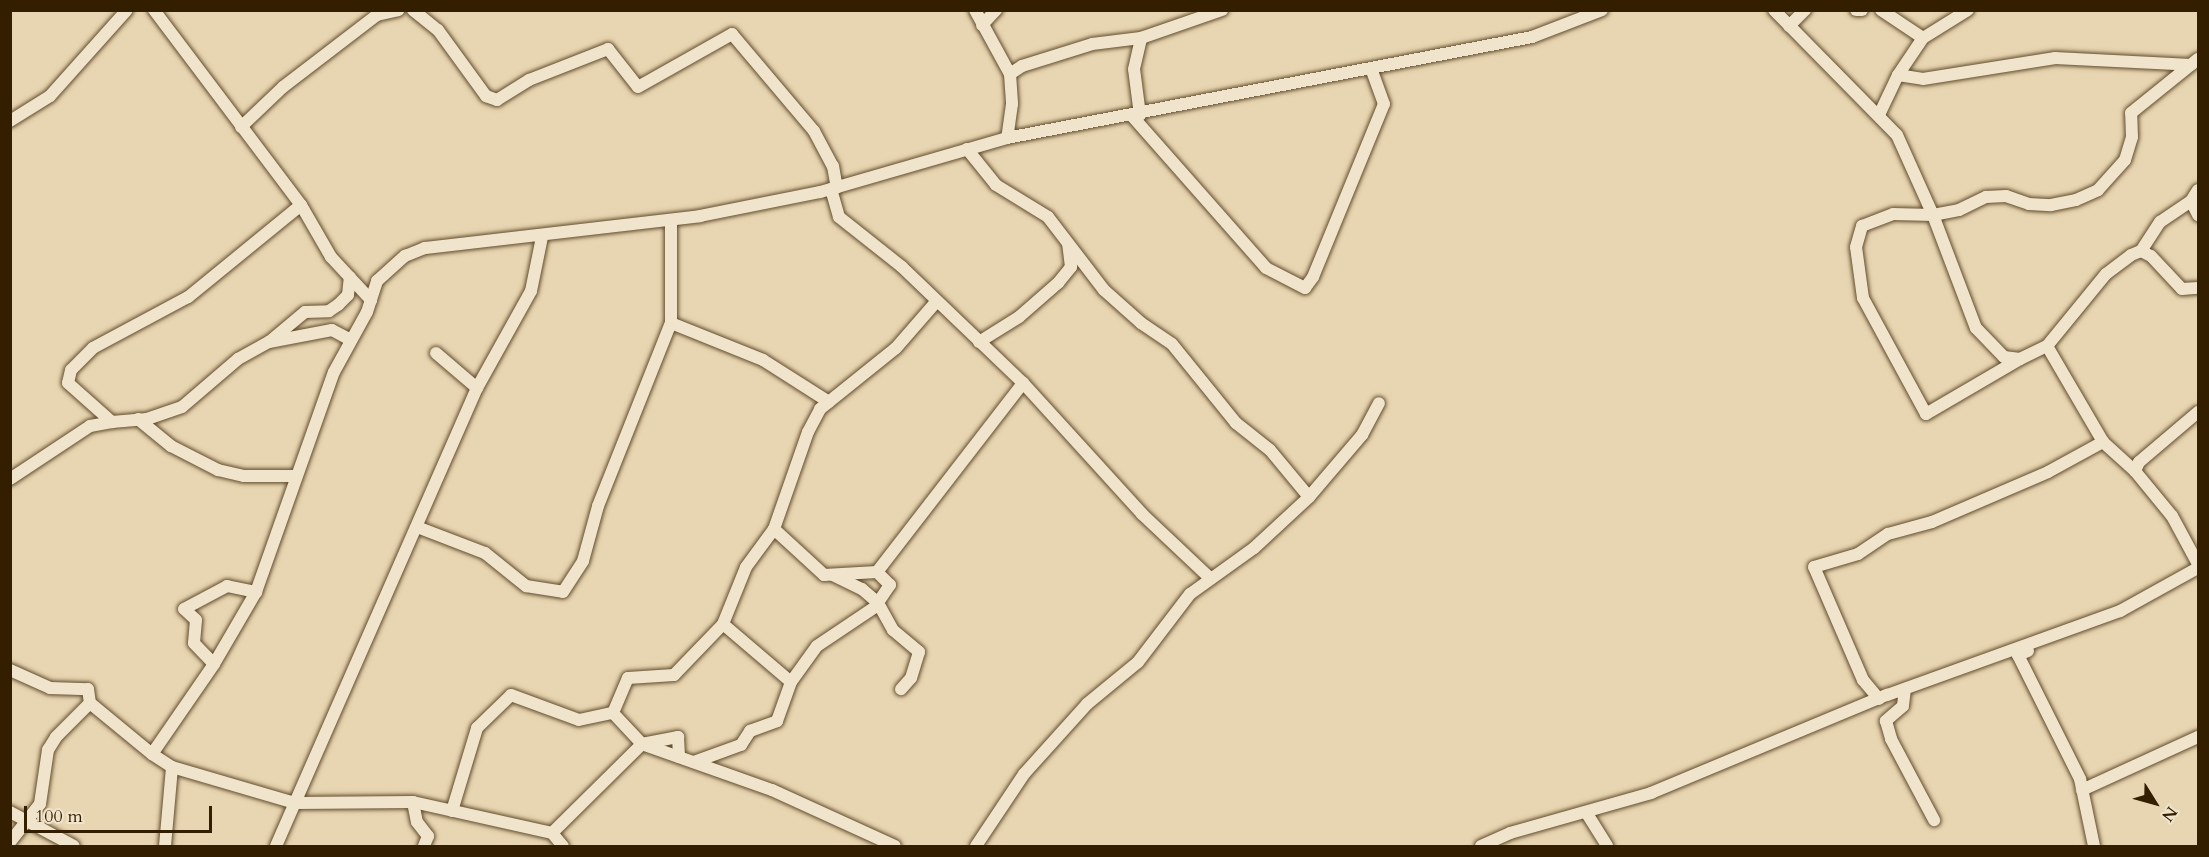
<!DOCTYPE html>
<style>
body{margin:0}
#map{position:relative;width:2209px;height:857px;overflow:hidden;background:#e8d5b1;font-family:Cardo,serif}
div>[style]{position:absolute}
.roads{filter:drop-shadow(0 0 2px #614c2c) drop-shadow(0 0 2px #614c2c)}
.minor>*{height:12px;margin:-6px;padding:0 6px;transform-origin:6px;border-radius:6px;background:#f0e4cc}
span{translate:-50% -50%;white-space:nowrap;text-align:center;line-height:1.15;-webkit-text-stroke:5px #f0e4cc;paint-order:stroke}
.frame{position:absolute;inset:0;border:12px solid #341e00;pointer-events:none}
.north{position:absolute;left:2125px;top:773px;width:60px;height:60px;-webkit-text-stroke:4px #f0e4cc;paint-order:stroke;rotate:127deg;font-size:16px;font-weight:700;line-height:24px;text-align:center;color:#341e00}
.north::after{content:'';display:block;margin:auto;width:21px;height:27px;background:#341e00;clip-path:polygon(50% 0,100% 100%,50% 72%,0 100%)}
.scale{position:absolute;left:24px;top:806px;width:188px;height:27px;box-sizing:border-box;border:3px solid #341e00;border-top:0;padding-left:8px;font-size:18px;line-height:21px;white-space:nowrap;color:#341e00;-webkit-text-stroke:4px #f0e4cc;paint-order:stroke}
</style>
<div id="map">
<div class="roads">
<div class="minor">
<i style="left:154px;top:10px;width:244px;rotate:53deg"></i>
<i style="left:301px;top:205px;width:60px;rotate:60deg"></i>
<i style="left:331px;top:257px;width:59px;rotate:47.1deg"></i>
<i style="left:413px;top:10px;width:32px;rotate:39deg"></i>
<i style="left:438px;top:30px;width:82px;rotate:54deg"></i>
<i style="left:486px;top:96px;width:12px;rotate:20deg"></i>
<i style="left:497px;top:100px;width:38px;rotate:-32deg"></i>
<i style="left:529px;top:80px;width:85px;rotate:-21.4deg"></i>
<i style="left:608px;top:49px;width:48px;rotate:51.7deg"></i>
<i style="left:638px;top:87px;width:108px;rotate:-29.4deg"></i>
<i style="left:732px;top:34px;width:127px;rotate:49.8deg"></i>
<i style="left:814px;top:131px;width:40px;rotate:62deg"></i>
<i style="left:833px;top:166px;width:22px;rotate:80deg"></i>
<i style="left:975px;top:10px;width:73px;rotate:61.3deg"></i>
<i style="left:1010px;top:74px;width:30px;rotate:86deg"></i>
<i style="left:1012px;top:104px;width:34px;rotate:98deg"></i>
<i style="left:1774px;top:10px;width:175px;rotate:45.5deg"></i>
<i style="left:1897px;top:135px;width:88px;rotate:65.8deg"></i>
<i style="left:1933px;top:215px;width:121px;rotate:69.2deg"></i>
<i style="left:1976px;top:328px;width:40px;rotate:46deg"></i>
<i style="left:2004px;top:357px;width:16px;rotate:7deg"></i>
<i style="left:2020px;top:359px;width:30px;rotate:-26deg"></i>
<i style="left:2047px;top:346px;width:93px;rotate:-50.7deg"></i>
<i style="left:2106px;top:274px;width:31px;rotate:-37deg"></i>
<i style="left:2131px;top:255px;width:11px;rotate:-22deg"></i>
<i style="left:2141px;top:251px;width:11px;rotate:27deg"></i>
<i style="left:2151px;top:256px;width:45px;rotate:46.8deg"></i>
<i style="left:2182px;top:289px;width:16px;rotate:-4deg"></i>
<i style="left:1856px;top:10px;width:6px"></i>
<i style="left:1881px;top:10px;width:50px;rotate:33.7deg"></i>
<i style="left:982px;top:25px;width:21px;rotate:-47deg"></i>
<i style="left:1789px;top:26px;width:23px;rotate:-45deg"></i>
<i style="left:1010px;top:74px;width:14px;rotate:-34deg"></i>
<i style="left:1022px;top:66px;width:73px;rotate:-17.4deg"></i>
<i style="left:1092px;top:44px;width:49px;rotate:-7deg"></i>
<i style="left:1898px;top:75px;width:25px;rotate:9deg"></i>
<i style="left:1923px;top:79px;width:134px;rotate:-9deg"></i>
<i style="left:2055px;top:58px;width:136px;rotate:2.9deg"></i>
<i style="left:1140px;top:115px;width:46px;rotate:-97.4deg"></i>
<i style="left:1134px;top:69px;width:32px;rotate:-77deg"></i>
<i style="left:1141px;top:38px;width:86px;rotate:-19.1deg"></i>
<i style="left:1879px;top:115px;width:44px;rotate:-64.6deg"></i>
<i style="left:1898px;top:75px;width:45px;rotate:-56deg"></i>
<i style="left:1923px;top:38px;width:53px;rotate:-31.9deg"></i>
<i style="left:1133px;top:117px;width:201px;rotate:48.6deg"></i>
<i style="left:1266px;top:268px;width:44px;rotate:27.1deg"></i>
<i style="left:1305px;top:288px;width:14px;rotate:-54deg"></i>
<i style="left:1313px;top:277px;width:187px;rotate:-67.7deg"></i>
<i style="left:1384px;top:104px;width:38px;rotate:-110deg"></i>
<i style="left:10px;top:121px;width:47px;rotate:-32deg"></i>
<i style="left:50px;top:96px;width:115px;rotate:-48.2deg"></i>
<i style="left:241px;top:127px;width:58px;rotate:-43.6deg"></i>
<i style="left:283px;top:87px;width:118px;rotate:-37.5deg"></i>
<i style="left:377px;top:15px;width:22px;rotate:-13deg"></i>
<i style="left:967px;top:149px;width:46px;rotate:51.1deg"></i>
<i style="left:996px;top:185px;width:61px;rotate:31.6deg"></i>
<i style="left:1048px;top:217px;width:92px;rotate:52.5deg"></i>
<i style="left:1104px;top:290px;width:50px;rotate:41.7deg"></i>
<i style="left:1141px;top:323px;width:37px;rotate:34deg"></i>
<i style="left:1172px;top:344px;width:102px;rotate:51deg"></i>
<i style="left:1236px;top:423px;width:43px;rotate:38.5deg"></i>
<i style="left:1270px;top:450px;width:61px;rotate:50.3deg"></i>
<i style="left:831px;top:189px;width:29px;rotate:74deg"></i>
<i style="left:839px;top:217px;width:80px;rotate:38.4deg"></i>
<i style="left:902px;top:267px;width:168px;rotate:43.8deg"></i>
<i style="left:1023px;top:383px;width:177px;rotate:47.7deg"></i>
<i style="left:1142px;top:514px;width:93px;rotate:43.3deg"></i>
<i style="left:2198px;top:190px;width:13px;rotate:122deg"></i>
<i style="left:2191px;top:201px;width:16px;rotate:63deg"></i>
<i style="left:301px;top:205px;width:146px;rotate:140.8deg"></i>
<i style="left:188px;top:297px;width:108px;rotate:151.8deg"></i>
<i style="left:93px;top:348px;width:31px;rotate:135deg"></i>
<i style="left:71px;top:370px;width:13px;rotate:103deg"></i>
<i style="left:68px;top:383px;width:59px;rotate:41.6deg"></i>
<i style="left:112px;top:422px;width:35px;rotate:-5deg"></i>
<i style="left:147px;top:419px;width:37px;rotate:-19deg"></i>
<i style="left:182px;top:407px;width:74px;rotate:-40.6deg"></i>
<i style="left:238px;top:359px;width:35px;rotate:-29deg"></i>
<i style="left:269px;top:342px;width:47px;rotate:-39.8deg"></i>
<i style="left:305px;top:312px;width:24px;rotate:-2deg"></i>
<i style="left:329px;top:311px;width:11px;rotate:-34deg"></i>
<i style="left:338px;top:305px;width:14px;rotate:-45deg"></i>
<i style="left:348px;top:295px;width:18px;rotate:-84deg"></i>
<i style="left:2141px;top:251px;width:35px;rotate:-57deg"></i>
<i style="left:2160px;top:222px;width:37px;rotate:-34deg"></i>
<i style="left:671px;top:323px;width:99px;rotate:21.9deg"></i>
<i style="left:763px;top:360px;width:78px;rotate:32.5deg"></i>
<i style="left:269px;top:342px;width:64px;rotate:-10.8deg"></i>
<i style="left:332px;top:330px;width:21px;rotate:28deg"></i>
<i style="left:979px;top:342px;width:47px;rotate:-32deg"></i>
<i style="left:1019px;top:317px;width:52px;rotate:-41.1deg"></i>
<i style="left:1058px;top:283px;width:21px;rotate:-51deg"></i>
<i style="left:1071px;top:267px;width:23px;rotate:-97deg"></i>
<i style="left:2047px;top:346px;width:111px;rotate:59.7deg"></i>
<i style="left:2103px;top:442px;width:43px;rotate:42.2deg"></i>
<i style="left:436px;top:353px;width:54px;rotate:40.5deg"></i>
<i style="left:2020px;top:359px;width:109px;rotate:149.7deg"></i>
<i style="left:1926px;top:414px;width:132px;rotate:-118.5deg"></i>
<i style="left:1863px;top:298px;width:51px;rotate:-97.8deg"></i>
<i style="left:1856px;top:247px;width:22px;rotate:-74deg"></i>
<i style="left:1862px;top:226px;width:33px;rotate:-21deg"></i>
<i style="left:1893px;top:214px;width:40px;rotate:1.4deg"></i>
<i style="left:1933px;top:215px;width:26px;rotate:-11deg"></i>
<i style="left:1959px;top:210px;width:30px;rotate:-26deg"></i>
<i style="left:1986px;top:197px;width:20px;rotate:-3deg"></i>
<i style="left:2006px;top:196px;width:24px;rotate:19deg"></i>
<i style="left:2029px;top:204px;width:22px;rotate:3deg"></i>
<i style="left:2051px;top:205px;width:25px;rotate:-11deg"></i>
<i style="left:2076px;top:200px;width:24px;rotate:-24deg"></i>
<i style="left:2098px;top:190px;width:40px;rotate:-48deg"></i>
<i style="left:2125px;top:160px;width:24px;rotate:-73deg"></i>
<i style="left:2132px;top:137px;width:24px;rotate:-92deg"></i>
<i style="left:2131px;top:113px;width:86px;rotate:-38.9deg"></i>
<i style="left:2198px;top:412px;width:77px;rotate:139.7deg"></i>
<i style="left:2139px;top:462px;width:10px;rotate:114deg"></i>
<i style="left:2135px;top:471px;width:58px;rotate:50.6deg"></i>
<i style="left:2172px;top:516px;width:55px;rotate:61.6deg"></i>
<i style="left:138px;top:419px;width:43px;rotate:39.3deg"></i>
<i style="left:171px;top:446px;width:53px;rotate:27.1deg"></i>
<i style="left:218px;top:470px;width:27px;rotate:13deg"></i>
<i style="left:244px;top:476px;width:50px"></i>
<i style="left:10px;top:479px;width:96px;rotate:-33.5deg"></i>
<i style="left:90px;top:426px;width:22px;rotate:-10deg"></i>
<i style="left:417px;top:527px;width:73px;rotate:20.9deg"></i>
<i style="left:485px;top:553px;width:53px;rotate:38.8deg"></i>
<i style="left:526px;top:586px;width:37px;rotate:9deg"></i>
<i style="left:563px;top:592px;width:37px;rotate:-57deg"></i>
<i style="left:583px;top:561px;width:57px;rotate:-74.7deg"></i>
<i style="left:598px;top:506px;width:197px;rotate:-68.3deg"></i>
<i style="left:671px;top:323px;width:103px;rotate:-90deg"></i>
<i style="left:774px;top:529px;width:68px;rotate:42.6deg"></i>
<i style="left:824px;top:575px;width:53px;rotate:-3.2deg"></i>
<i style="left:877px;top:572px;width:239px;rotate:-52.3deg"></i>
<i style="left:833px;top:575px;width:32px;rotate:26deg"></i>
<i style="left:862px;top:589px;width:21px;rotate:41deg"></i>
<i style="left:878px;top:603px;width:31px;rotate:61deg"></i>
<i style="left:893px;top:630px;width:34px;rotate:40deg"></i>
<i style="left:919px;top:652px;width:27px;rotate:107deg"></i>
<i style="left:911px;top:678px;width:15px;rotate:132deg"></i>
<i style="left:723px;top:624px;width:89px;rotate:40.5deg"></i>
<i style="left:2028px;top:651px;width:11px;rotate:158deg"></i>
<i style="left:2018px;top:655px;width:139px;rotate:63.4deg"></i>
<i style="left:2080px;top:779px;width:68px;rotate:78.2deg"></i>
<i style="left:214px;top:664px;width:29px;rotate:-134deg"></i>
<i style="left:194px;top:643px;width:23px;rotate:-85deg"></i>
<i style="left:196px;top:620px;width:16px;rotate:-137deg"></i>
<i style="left:184px;top:609px;width:49px;rotate:-28.1deg"></i>
<i style="left:227px;top:586px;width:30px;rotate:12deg"></i>
<i style="left:10px;top:670px;width:44px;rotate:24.2deg"></i>
<i style="left:50px;top:688px;width:38px;rotate:2deg"></i>
<i style="left:88px;top:689px;width:14px;rotate:82deg"></i>
<i style="left:90px;top:703px;width:80px;rotate:39.4deg"></i>
<i style="left:1905px;top:689px;width:17px;rotate:97deg"></i>
<i style="left:1903px;top:706px;width:23px;rotate:139deg"></i>
<i style="left:1886px;top:721px;width:19px;rotate:74deg"></i>
<i style="left:1891px;top:739px;width:92px;rotate:62deg"></i>
<i style="left:1879px;top:699px;width:25px;rotate:-130deg"></i>
<i style="left:1863px;top:680px;width:123px;rotate:-113.4deg"></i>
<i style="left:1814px;top:567px;width:46px;rotate:-16.5deg"></i>
<i style="left:1858px;top:554px;width:36px;rotate:-34deg"></i>
<i style="left:1888px;top:534px;width:46px;rotate:-15.3deg"></i>
<i style="left:1932px;top:522px;width:126px;rotate:-23.3deg"></i>
<i style="left:2048px;top:472px;width:63px;rotate:-28.6deg"></i>
<i style="left:613px;top:713px;width:42px;rotate:46.9deg"></i>
<i style="left:642px;top:744px;width:37px;rotate:-11deg"></i>
<i style="left:678px;top:737px;width:20px;rotate:87deg"></i>
<i style="left:694px;top:762px;width:50px;rotate:-19.9deg"></i>
<i style="left:741px;top:745px;width:17px;rotate:-57deg"></i>
<i style="left:750px;top:731px;width:29px;rotate:-20deg"></i>
<i style="left:777px;top:721px;width:41px;rotate:-70.3deg"></i>
<i style="left:791px;top:682px;width:44px;rotate:-54.2deg"></i>
<i style="left:817px;top:646px;width:70px;rotate:-33.9deg"></i>
<i style="left:875px;top:607px;width:27px;rotate:-56deg"></i>
<i style="left:890px;top:585px;width:18px;rotate:-135deg"></i>
<i style="left:172px;top:767px;width:128px;rotate:16.3deg"></i>
<i style="left:295px;top:803px;width:118px;rotate:-0.5deg"></i>
<i style="left:413px;top:802px;width:20px;rotate:79deg"></i>
<i style="left:417px;top:822px;width:18px;rotate:52deg"></i>
<i style="left:428px;top:836px;width:11px;rotate:112deg"></i>
<i style="left:2082px;top:790px;width:128px;rotate:-24.6deg"></i>
<i style="left:413px;top:802px;width:142px;rotate:12.6deg"></i>
<i style="left:552px;top:833px;width:17px;rotate:50deg"></i>
<i style="left:452px;top:811px;width:87px;rotate:-73.2deg"></i>
<i style="left:477px;top:728px;width:47px;rotate:-44.1deg"></i>
<i style="left:511px;top:695px;width:72px;rotate:20.2deg"></i>
<i style="left:579px;top:720px;width:35px;rotate:-12deg"></i>
<i style="left:613px;top:713px;width:38px;rotate:-67deg"></i>
<i style="left:628px;top:678px;width:46px;rotate:-3.7deg"></i>
<i style="left:674px;top:675px;width:71px;rotate:-46.1deg"></i>
<i style="left:723px;top:624px;width:61px;rotate:-68deg"></i>
<i style="left:746px;top:567px;width:47px;rotate:-53.6deg"></i>
<i style="left:774px;top:529px;width:103px;rotate:-70.7deg"></i>
<i style="left:808px;top:432px;width:26px;rotate:-62deg"></i>
<i style="left:820px;top:409px;width:97px;rotate:-38.8deg"></i>
<i style="left:896px;top:348px;width:61px;rotate:-49deg"></i>
<i style="left:10px;top:812px;width:72px;rotate:28deg"></i>
<i style="left:1586px;top:812px;width:40px;rotate:58deg"></i>
<i style="left:552px;top:833px;width:127px;rotate:-44.7deg"></i>
<i style="left:642px;top:744px;width:138px;rotate:19.5deg"></i>
<i style="left:772px;top:790px;width:135px;rotate:24.5deg"></i>
<i style="left:10px;top:842px;width:48px;rotate:-51.7deg"></i>
<i style="left:40px;top:804px;width:55px;rotate:-81.6deg"></i>
<i style="left:48px;top:750px;width:15px;rotate:-58deg"></i>
<i style="left:56px;top:737px;width:48px;rotate:-45deg"></i>
<i style="left:165px;top:846px;width:79px;rotate:-84.9deg"></i>
<i style="left:172px;top:767px;width:24px;rotate:-147deg"></i>
<i style="left:152px;top:754px;width:109px;rotate:-55.4deg"></i>
<i style="left:214px;top:664px;width:83px;rotate:-59.7deg"></i>
<i style="left:256px;top:592px;width:233px;rotate:-70.5deg"></i>
<i style="left:334px;top:372px;width:68px;rotate:-61.2deg"></i>
<i style="left:367px;top:312px;width:33px;rotate:-72deg"></i>
<i style="left:377px;top:281px;width:38px;rotate:-42deg"></i>
<i style="left:405px;top:256px;width:22px;rotate:-22deg"></i>
<i style="left:425px;top:248px;width:277px;rotate:-6.6deg"></i>
<i style="left:700px;top:216px;width:122px;rotate:-11.3deg"></i>
<i style="left:820px;top:192px;width:195px;rotate:-16.1deg"></i>
<i style="left:1007px;top:138px;width:535px;rotate:-10.89deg"></i>
<i style="left:1532px;top:37px;width:75px;rotate:-21.1deg"></i>
<i style="left:276px;top:846px;width:500px;rotate:-66.31deg"></i>
<i style="left:477px;top:388px;width:111px;rotate:-60.9deg"></i>
<i style="left:531px;top:291px;width:55px;rotate:-78.5deg"></i>
<i style="left:976px;top:846px;width:87px;rotate:-56.3deg"></i>
<i style="left:1024px;top:774px;width:94px;rotate:-48deg"></i>
<i style="left:1087px;top:704px;width:66px;rotate:-39.5deg"></i>
<i style="left:1138px;top:662px;width:86px;rotate:-52.6deg"></i>
<i style="left:1190px;top:594px;width:79px;rotate:-35.7deg"></i>
<i style="left:1254px;top:548px;width:75px;rotate:-42.8deg"></i>
<i style="left:1309px;top:497px;width:82px;rotate:-49.5deg"></i>
<i style="left:1362px;top:435px;width:36px;rotate:-62deg"></i>
<i style="left:1481px;top:846px;width:32px;rotate:-24deg"></i>
<i style="left:1510px;top:833px;width:147px;rotate:-15.8deg"></i>
<i style="left:1651px;top:793px;width:256px;rotate:-22.6deg"></i>
<i style="left:1887px;top:695px;width:248px;rotate:-19.8deg"></i>
<i style="left:2120px;top:611px;width:89px;rotate:-28.9deg"></i>
</div>
</div>
<div class="frame"></div>
<div class="north">N</div>
<div class="scale">100 m</div>
</div>
